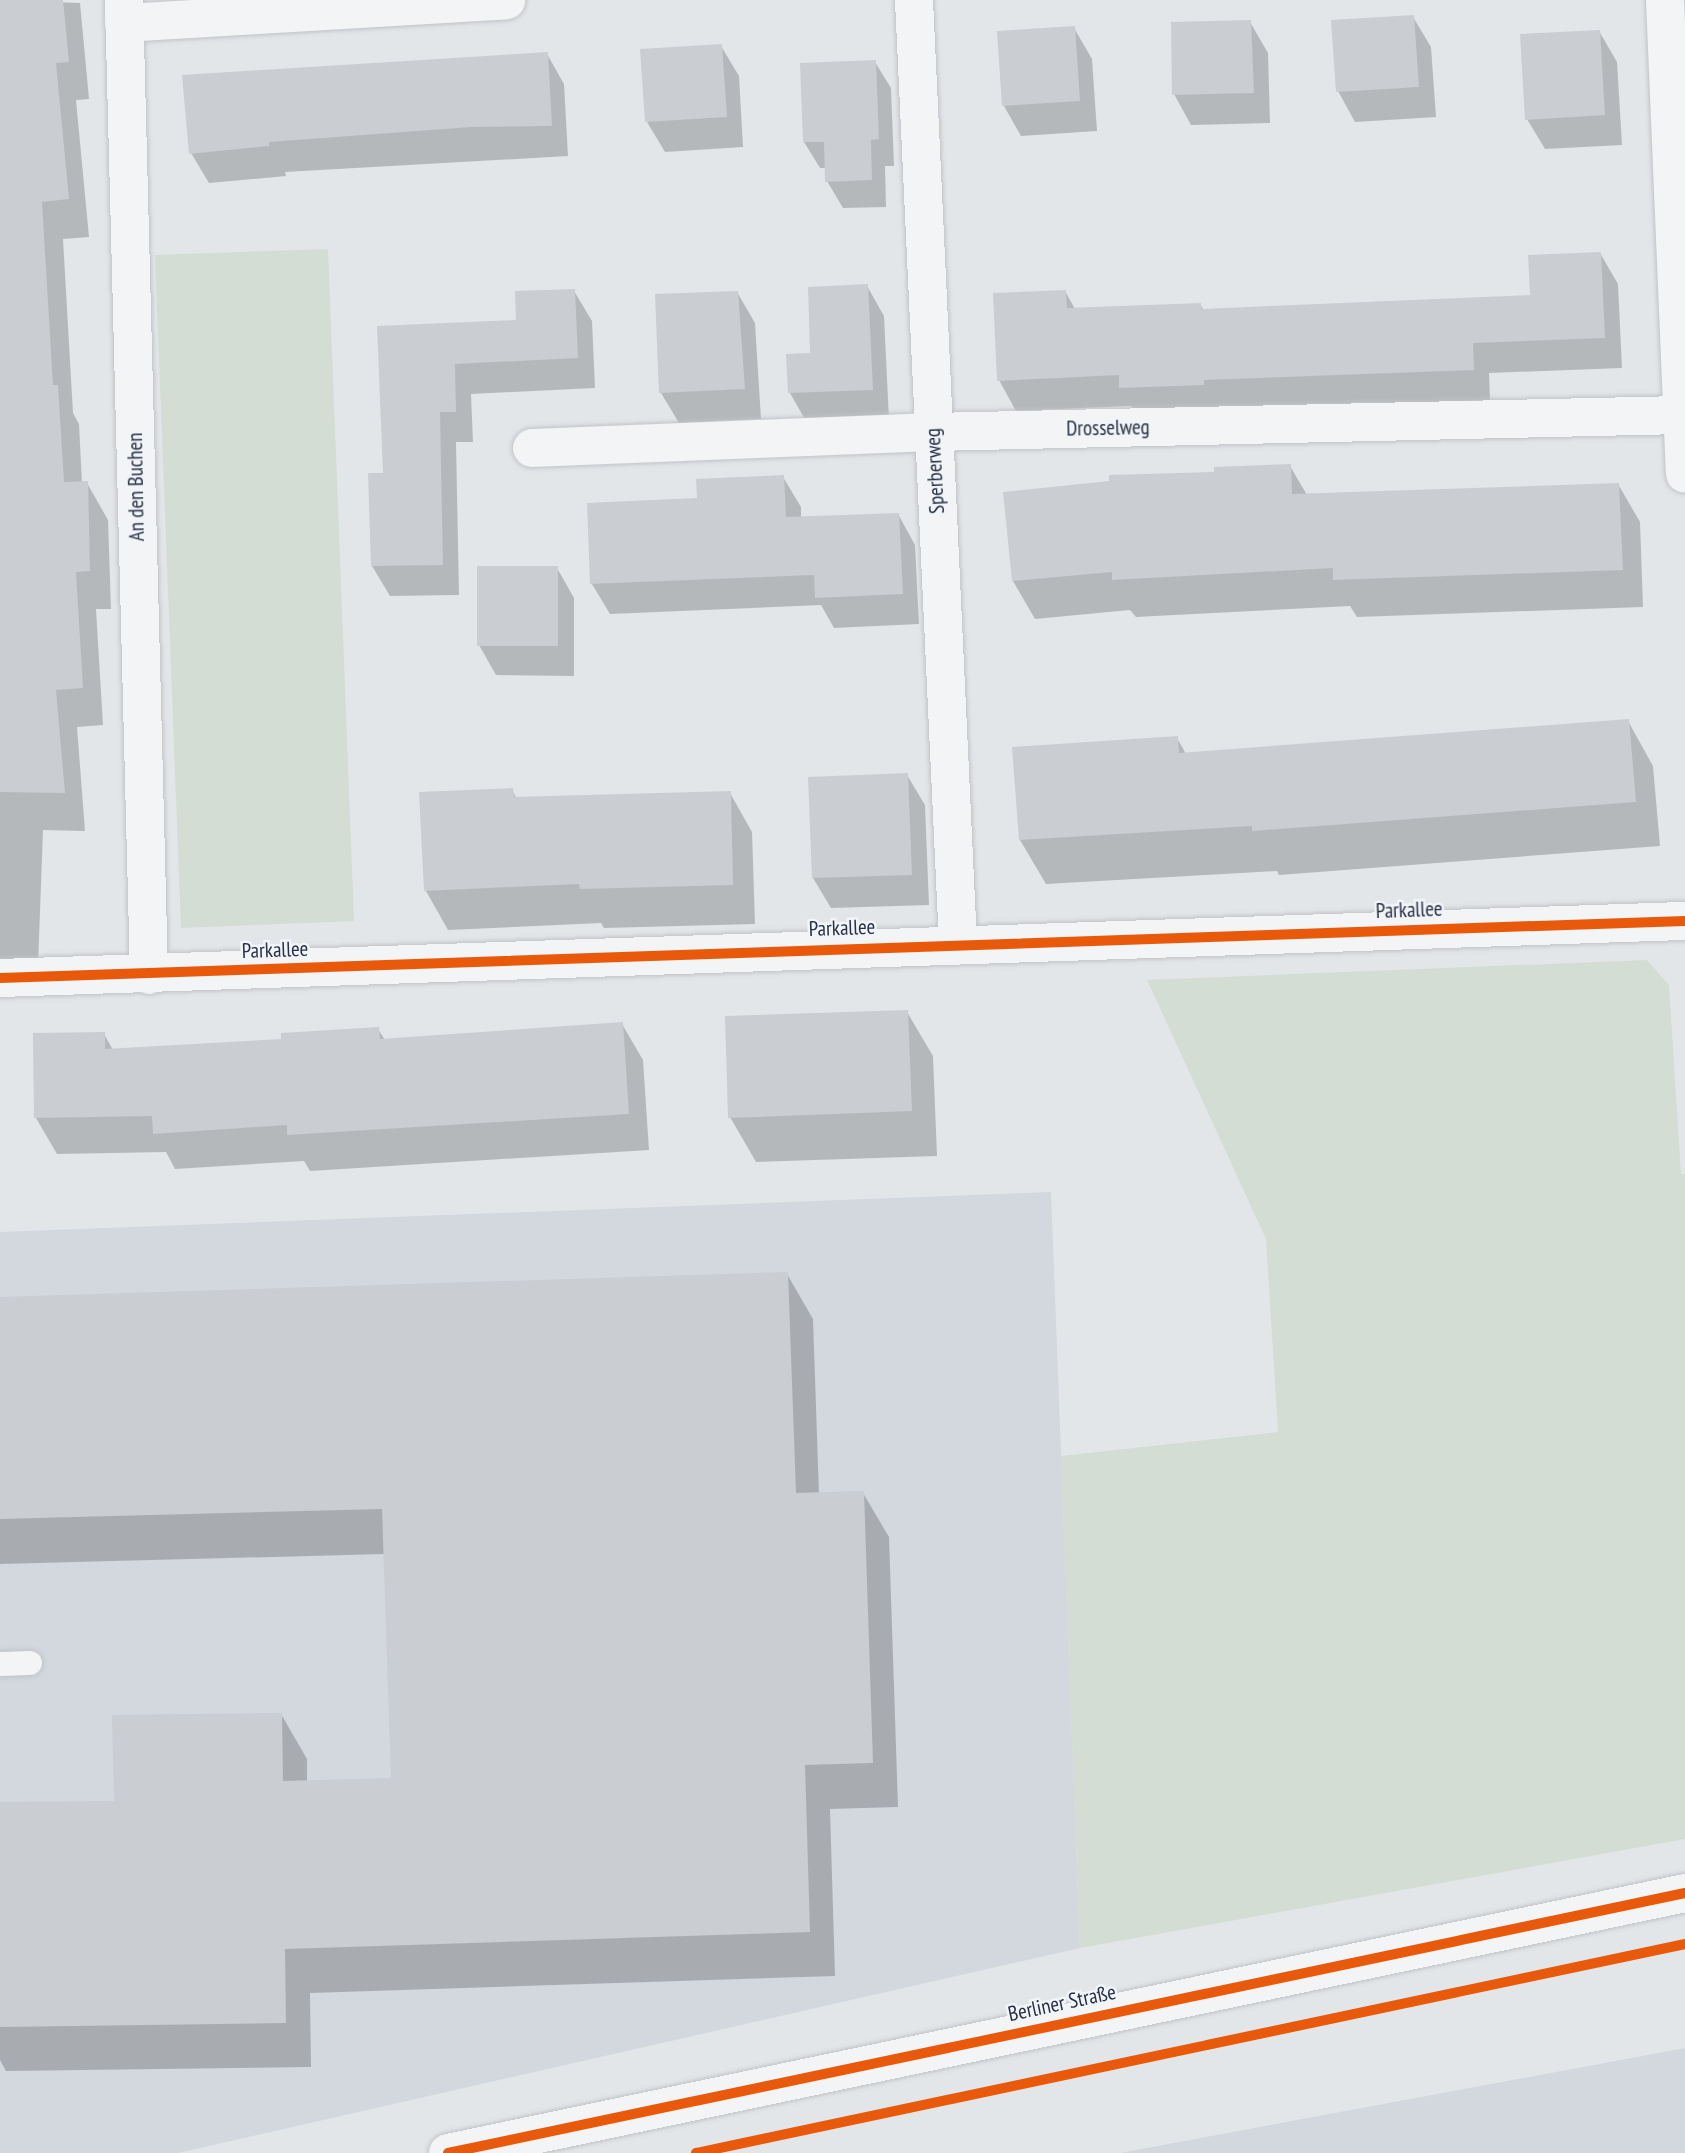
<!DOCTYPE html>
<meta charset="utf-8">
<style>
body{margin:0}
#map{position:relative;width:1685px;height:2153px;overflow:hidden;background:#e3e6e9;font-family:"PT Sans Narrow",sans-serif}
div>[style]{position:absolute}
.built>*{inset:0;background:#d3d7de}
.green>*{inset:0;background:#d3ddd3}
.shadow>*{inset:0;background:#0003}
.building>*{inset:0;background:#cacdd1}
.roads{filter:drop-shadow(0 0 2px #c0c3c7) drop-shadow(0 0 2px #c0c3c7)}
.service>*{height:24px;margin:-12px;padding:0 12px;transform-origin:12px;border-radius:12px;background:#f3f4f5}
.minor>*{height:38px;margin:-19px;padding:0 19px;transform-origin:19px;border-radius:19px;background:#f3f4f5}
.tertiary>*{height:38px;margin:-19px;padding:0 19px;transform-origin:19px;border-radius:19px;background:#f3f4f5}
.cycleway>*{height:10px;margin:-5px;padding:0 5px;transform-origin:5px;border-radius:5px;background:#e8590c}
span{translate:-50% -50%;white-space:nowrap;text-align:center;line-height:1.15;-webkit-text-stroke:5px #f1f4f8;paint-order:stroke}
.street-label{font-size:21px;color:#283144}
</style>
<div id="map">
<div class="built">
<i style="clip-path:polygon(1051px 1192px,1080px 1948px,178px 2153px,0 2153px,0 1232px)"></i>
<i style="clip-path:polygon(1685px 2048px,1685px 2153px,1120px 2153px)"></i>
</div>
<div class="green">
<i style="clip-path:polygon(328px 249px,354px 921px,181px 928px,155px 255px)"></i>
<i style="clip-path:polygon(1647px 960px,1669px 985px,1681px 1174px,1685px 1174px,1685px 1839px,1080px 1948px,1061px 1456px,1278px 1432px,1266px 1239px,1147px 980px)"></i>
</div>
<div class="shadow">
<i style="clip-path:polygon(0 0,80px 3px,89px 99px,76px 100px,89px 237px,63px 239px,73px 413px,79px 424px,82px 483px,87px 483px,108px 520px,111px 609px,96px 609px,103px 725px,77px 727px,85px 831px,43px 830px,38px 966px,0 966px)"></i>
<i style="clip-path:polygon(1413px 17px,1431px 47px,1436px 117px,1355px 122px,1338px 91px)"></i>
<i style="clip-path:polygon(1250px 22px,1268px 53px,1270px 123px,1191px 125px,1174px 94px)"></i>
<i style="clip-path:polygon(1074px 28px,1092px 59px,1097px 131px,1021px 136px,1004px 106px)"></i>
<i style="clip-path:polygon(1599px 31px,1617px 62px,1622px 145px,1545px 149px,1527px 119px)"></i>
<i style="clip-path:polygon(721px 46px,739px 76px,743px 147px,665px 152px,647px 122px)"></i>
<i style="clip-path:polygon(547px 54px,564px 84px,568px 156px,285px 172px,286px 176px,209px 183px,191px 153px)"></i>
<i style="clip-path:polygon(875px 62px,891px 88px,894px 166px,885px 166px,886px 207px,843px 208px,827px 181px,827px 168px,820px 168px,804px 142px)"></i>
<i style="clip-path:polygon(1600px 253px,1618px 284px,1622px 368px,1489px 373px,1490px 400px,1220px 410px,1139px 418px,1131px 406px,1016px 411px,999px 380px,1065px 291px,1075px 309px,1200px 304px,1204px 311px,1532px 297px)"></i>
<i style="clip-path:polygon(867px 286px,884px 316px,889px 420px,807px 423px,790px 393px,788px 356px,812px 355px)"></i>
<i style="clip-path:polygon(574px 291px,592px 321px,595px 388px,471px 394px,473px 442px,456px 442px,459px 595px,390px 596px,372px 566px,385px 474px,379px 327px,518px 321px)"></i>
<i style="clip-path:polygon(737px 292px,755px 323px,761px 419px,679px 423px,661px 393px)"></i>
<i style="clip-path:polygon(1290px 466px,1307px 495px,1618px 484px,1640px 522px,1643px 607px,1357px 617px,1350px 606px,1136px 617px,1130px 610px,1035px 619px,1013px 581px,1216px 474px)"></i>
<i style="clip-path:polygon(783px 477px,801px 507px,801px 518px,898px 514px,915px 545px,919px 624px,834px 628px,821px 605px,610px 614px,592px 584px,589px 505px,698px 500px)"></i>
<i style="clip-path:polygon(557px 568px,574px 598px,574px 676px,496px 675px,479px 645px)"></i>
<i style="clip-path:polygon(1628px 721px,1653px 766px,1660px 846px,1279px 875px,1277px 871px,1046px 884px,1020px 840px,1177px 738px,1186px 754px)"></i>
<i style="clip-path:polygon(907px 775px,925px 805px,929px 905px,831px 908px,813px 878px)"></i>
<i style="clip-path:polygon(512px 790px,517px 799px,730px 793px,752px 832px,755px 924px,604px 928px,601px 923px,448px 930px,426px 891px)"></i>
<i style="clip-path:polygon(907px 1012px,933px 1056px,937px 1156px,756px 1162px,730px 1117px)"></i>
<i style="clip-path:polygon(622px 1024px,643px 1060px,649px 1150px,310px 1171px,304px 1161px,175px 1169px,166px 1152px,57px 1154px,36px 1118px,104px 1034px,113px 1050px,283px 1040px,378px 1029px,385px 1040px)"></i>
<i style="clip-path:polygon(787px 1274px,813px 1319px,819px 1494px,863px 1493px,889px 1537px,898px 1807px,830px 1809px,835px 1976px,310px 1993px,311px 2067px,6px 2071px,0 2060px,0 1804px,115px 1803px,281px 1714px,307px 1759px,307px 1782px,393px 1780px,385px 1554px,0 1564px,0 1299px)"></i>
</div>
<div class="building">
<i style="clip-path:polygon(0 0,63px 0,69px 62px,56px 63px,69px 199px,42px 202px,53px 385px,58px 385px,64px 482px,88px 481px,90px 571px,76px 572px,83px 688px,56px 690px,65px 793px,0 792px)"></i>
<i style="clip-path:polygon(1414px 15px,1419px 87px,1336px 92px,1331px 20px)"></i>
<i style="clip-path:polygon(1251px 20px,1254px 93px,1172px 95px,1171px 22px)"></i>
<i style="clip-path:polygon(1075px 26px,1080px 101px,1002px 106px,997px 31px)"></i>
<i style="clip-path:polygon(1600px 30px,1605px 115px,1525px 120px,1520px 34px)"></i>
<i style="clip-path:polygon(722px 44px,727px 117px,645px 122px,640px 49px)"></i>
<i style="clip-path:polygon(548px 52px,552px 126px,471px 127px,269px 142px,269px 146px,189px 154px,182px 75px)"></i>
<i style="clip-path:polygon(876px 60px,879px 139px,871px 140px,872px 180px,825px 182px,824px 142px,803px 142px,800px 63px)"></i>
<i style="clip-path:polygon(1601px 252px,1605px 338px,1473px 343px,1474px 370px,1204px 380px,1204px 385px,1119px 388px,1119px 375px,997px 381px,993px 293px,1066px 290px,1067px 308px,1201px 303px,1201px 309px,1530px 295px,1528px 255px)"></i>
<i style="clip-path:polygon(868px 284px,873px 390px,788px 393px,786px 354px,810px 353px,808px 287px)"></i>
<i style="clip-path:polygon(575px 289px,578px 358px,455px 364px,456px 412px,440px 412px,443px 565px,371px 566px,368px 473px,383px 473px,377px 326px,516px 320px,515px 291px)"></i>
<i style="clip-path:polygon(738px 291px,745px 389px,659px 393px,655px 294px)"></i>
<i style="clip-path:polygon(1291px 464px,1292px 494px,1619px 483px,1623px 570px,1333px 580px,1333px 568px,1112px 580px,1112px 572px,1012px 581px,1003px 492px,1109px 481px,1109px 475px,1214px 472px,1214px 467px)"></i>
<i style="clip-path:polygon(784px 475px,786px 517px,899px 513px,903px 594px,815px 598px,814px 575px,590px 584px,587px 503px,697px 498px,696px 479px)"></i>
<i style="clip-path:polygon(477px 566px,558px 566px,558px 646px,477px 646px)"></i>
<i style="clip-path:polygon(1629px 719px,1636px 802px,1252px 831px,1252px 826px,1019px 840px,1012px 747px,1178px 736px,1179px 753px)"></i>
<i style="clip-path:polygon(908px 773px,912px 875px,812px 878px,808px 777px)"></i>
<i style="clip-path:polygon(513px 788px,514px 797px,731px 791px,733px 885px,580px 889px,579px 884px,424px 891px,419px 792px)"></i>
<i style="clip-path:polygon(908px 1010px,912px 1111px,728px 1118px,725px 1016px)"></i>
<i style="clip-path:polygon(623px 1022px,629px 1114px,287px 1135px,287px 1125px,153px 1134px,152px 1116px,34px 1118px,33px 1033px,105px 1032px,105px 1049px,281px 1039px,281px 1033px,379px 1027px,380px 1039px)"></i>
<i style="clip-path:polygon(788px 1272px,796px 1493px,864px 1491px,873px 1763px,805px 1765px,810px 1932px,285px 1949px,286px 2023px,0 2027px,0 1802px,114px 1801px,112px 1715px,282px 1713px,283px 1781px,391px 1778px,382px 1509px,0 1519px,0 1297px)"></i>
</div>
<div class="roads">
<div class="service">
<i style="left:0;top:1664px;width:30px;rotate:-2deg"></i>
</div>
<div class="minor">
<i style="left:124px;top:0;width:975px;rotate:88.53deg"></i>
<i style="left:914px;top:0;width:943px;rotate:87.33deg"></i>
<i style="left:1665px;top:0;width:474px;rotate:87.6deg"></i>
<i style="left:124px;top:23px;width:383px;rotate:-3.4deg"></i>
<i style="left:532px;top:448px;width:401px;rotate:-2.3deg"></i>
<i style="left:933px;top:432px;width:752px;rotate:-1.3deg"></i>
<i style="left:0;top:978px;width:1686px;rotate:-1.94deg"></i>
</div>
<div class="tertiary">
<i style="left:448px;top:2153px;width:1264px;rotate:-11.87deg"></i>
</div>
</div>
<div class="cycleway">
<i style="left:0;top:978px;width:1686px;rotate:-1.94deg"></i>
<i style="left:448px;top:2153px;width:1264px;rotate:-11.87deg"></i>
<i style="left:696px;top:2153px;width:1011px;rotate:-11.93deg"></i>
</div>
<div class="street-label">
<span style="left:1108px;top:428px;rotate:-1deg">Drosselweg</span>
<span style="left:935px;top:471px;rotate:-93deg">Sperberweg</span>
<span style="left:136px;top:487px;rotate:-91deg">An den Buchen</span>
<span style="left:1409px;top:910px;rotate:-2deg">Parkallee</span>
<span style="left:842px;top:928px;rotate:-2deg">Parkallee</span>
<span style="left:275px;top:950px;rotate:-2deg">Parkallee</span>
<span style="left:1062px;top:2003px;rotate:-12deg">Berliner Straße</span>
</div>
</div>
